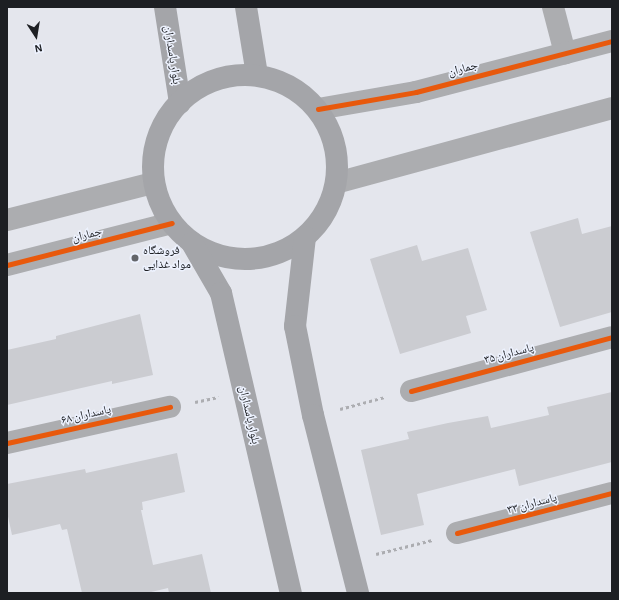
<!DOCTYPE html>
<meta charset="utf-8">
<style>
body{margin:0}
#map{position:relative;width:619px;height:600px;overflow:hidden;background:#e4e6ed;font-family:"Alegreya Sans","Noto Naskh Arabic",sans-serif}
div>[style]{position:absolute}
.building>*{inset:0;background:#cbccd1}
.path>*{height:2.5px;margin-top:-1.25px;transform-origin:0;background:repeating-linear-gradient(90deg,#acadb1 0 3px,transparent 0 6px)}
.minor>*{height:22px;margin:-11px;padding:0 11px;transform-origin:11px;border-radius:11px;background:#acadb0}
.major>*{height:22px;margin:-11px;padding:0 11px;transform-origin:11px;border-radius:11px;background:#a4a5a9}
.major>.ring{margin:-11px;padding:0;box-sizing:content-box;background:none;border:22px solid #a4a5a9;border-radius:50%}
.cycleway>*{height:5px;margin:-2.5px;padding:0 2.5px;transform-origin:2.5px;border-radius:2.5px;background:#e8590c}
.dots>*{width:11px;height:11px;translate:-50% -50%;box-sizing:border-box;border:2px solid #edf2fe;border-radius:50%}
span{translate:-50% -50%;white-space:nowrap;text-align:center;line-height:1.15;-webkit-text-stroke:3px #edf2fe;paint-order:stroke}
.street-label{font-size:12px;color:#1d1f23}
.poi-label{font-size:12px;color:#1d1f23}
.left{translate:0 -50%;text-align:left}
.frame{position:absolute;inset:0;border:8px solid #1d1f23;pointer-events:none}
.north{position:absolute;left:16px;top:16px;width:40px;height:40px;-webkit-text-stroke:3px #edf2fe;paint-order:stroke;rotate:168deg;font-size:11px;font-weight:700;line-height:16px;text-align:center;color:#1d1f23}
.north::after{content:'';display:block;margin:auto;width:14px;height:18px;background:#1d1f23;clip-path:polygon(50% 0,100% 100%,50% 72%,0 100%)}
</style>
<div id="map">
<div class="building">
<i style="clip-path:polygon(578px 218px,582px 234px,612px 226px,612px 312px,560px 327px,530px 232px)"></i>
<i style="clip-path:polygon(417px 245px,422px 261px,468px 248px,487px 310px,466px 316px,471px 333px,400px 354px,370px 259px)"></i>
<i style="clip-path:polygon(140px 314px,153px 375px,112px 384px,112px 381px,7px 405px,7px 350px,56px 339px,56px 336px)"></i>
<i style="clip-path:polygon(612px 392px,612px 462px,519px 486px,515px 469px,417px 494px,424px 525px,381px 535px,361px 450px,409px 439px,407px 432px,448px 423px,488px 416px,491px 428px,549px 415px,547px 407px)"></i>
<i style="clip-path:polygon(177px 453px,185px 492px,142px 502px,143px 510px,141px 510px,153px 565px,202px 554px,211px 593px,169px 593px,168px 588px,147px 593px,82px 593px,67px 529px,62px 530px,60px 524px,12px 535px,7px 512px,7px 484px,85px 469px,86px 473px)"></i>
</div>
<div class="path">
<i style="left:195px;top:402px;width:24px;rotate:-12deg"></i>
<i style="left:340px;top:409px;width:47px;rotate:-14.9deg"></i>
<i style="left:376px;top:554px;width:58px;rotate:-14deg"></i>
</div>
<div class="minor">
<i style="left:553px;top:7px;width:48px;rotate:75.4deg"></i>
<i style="left:318px;top:109px;width:99px;rotate:-9.8deg"></i>
<i style="left:416px;top:92px;width:203px;rotate:-14.6deg"></i>
<i style="left:336px;top:183px;width:286px;rotate:-15.2deg"></i>
<i style="left:7px;top:220px;width:151px;rotate:-14.2deg"></i>
<i style="left:7px;top:265px;width:170px;rotate:-14.3deg"></i>
<i style="left:411px;top:391px;width:208px;rotate:-15deg"></i>
<i style="left:7px;top:443px;width:167px;rotate:-12.5deg"></i>
<i style="left:457px;top:533px;width:160px;rotate:-14.5deg"></i>
</div>
<div class="major">
<i style="left:165px;top:7px;width:97px;rotate:81.1deg"></i>
<i style="left:246px;top:7px;width:69px;rotate:80.8deg"></i>
<i class="ring" style="left:153px;top:75px;width:162px;height:162px"></i>
<i style="left:305px;top:237px;width:90px;rotate:96.4deg"></i>
<i style="left:295px;top:326px;width:91px;rotate:78.6deg"></i>
<i style="left:313px;top:415px;width:184px;rotate:75.8deg"></i>
<i style="left:192px;top:243px;width:58px;rotate:59.9deg"></i>
<i style="left:221px;top:293px;width:308px;rotate:76.9deg"></i>
</div>
<div class="cycleway">
<i style="left:318px;top:109px;width:99px;rotate:-9.8deg"></i>
<i style="left:416px;top:92px;width:203px;rotate:-14.6deg"></i>
<i style="left:7px;top:265px;width:170px;rotate:-14.3deg"></i>
<i style="left:411px;top:391px;width:208px;rotate:-15deg"></i>
<i style="left:7px;top:443px;width:167px;rotate:-12.5deg"></i>
<i style="left:457px;top:533px;width:160px;rotate:-14.5deg"></i>
</div>
<div class="dots">
<i style="left:135px;top:258px;background:#63656a"></i>
</div>
<div class="street-label">
<span style="left:172px;top:55px;rotate:81deg">بلوار پاسداران</span>
<span style="left:463px;top:69px;rotate:-15deg">جماران</span>
<span style="left:87px;top:235px;rotate:-14deg">جماران</span>
<span style="left:509px;top:354px;rotate:-15deg">پاسداران ۳۵</span>
<span style="left:86px;top:415px;rotate:-13deg">پاسداران ۶۸</span>
<span style="left:249px;top:415px;rotate:77deg">بلوار پاسداران</span>
<span style="left:532px;top:504px;rotate:-15deg">پاسداران ۳۳</span>
</div>
<div class="poi-label">
<span class="left" style="left:143px;top:258px">فروشگاه<br>مواد غذایی</span>
</div>
<div class="frame"></div>
<div class="north">N</div>
</div>
